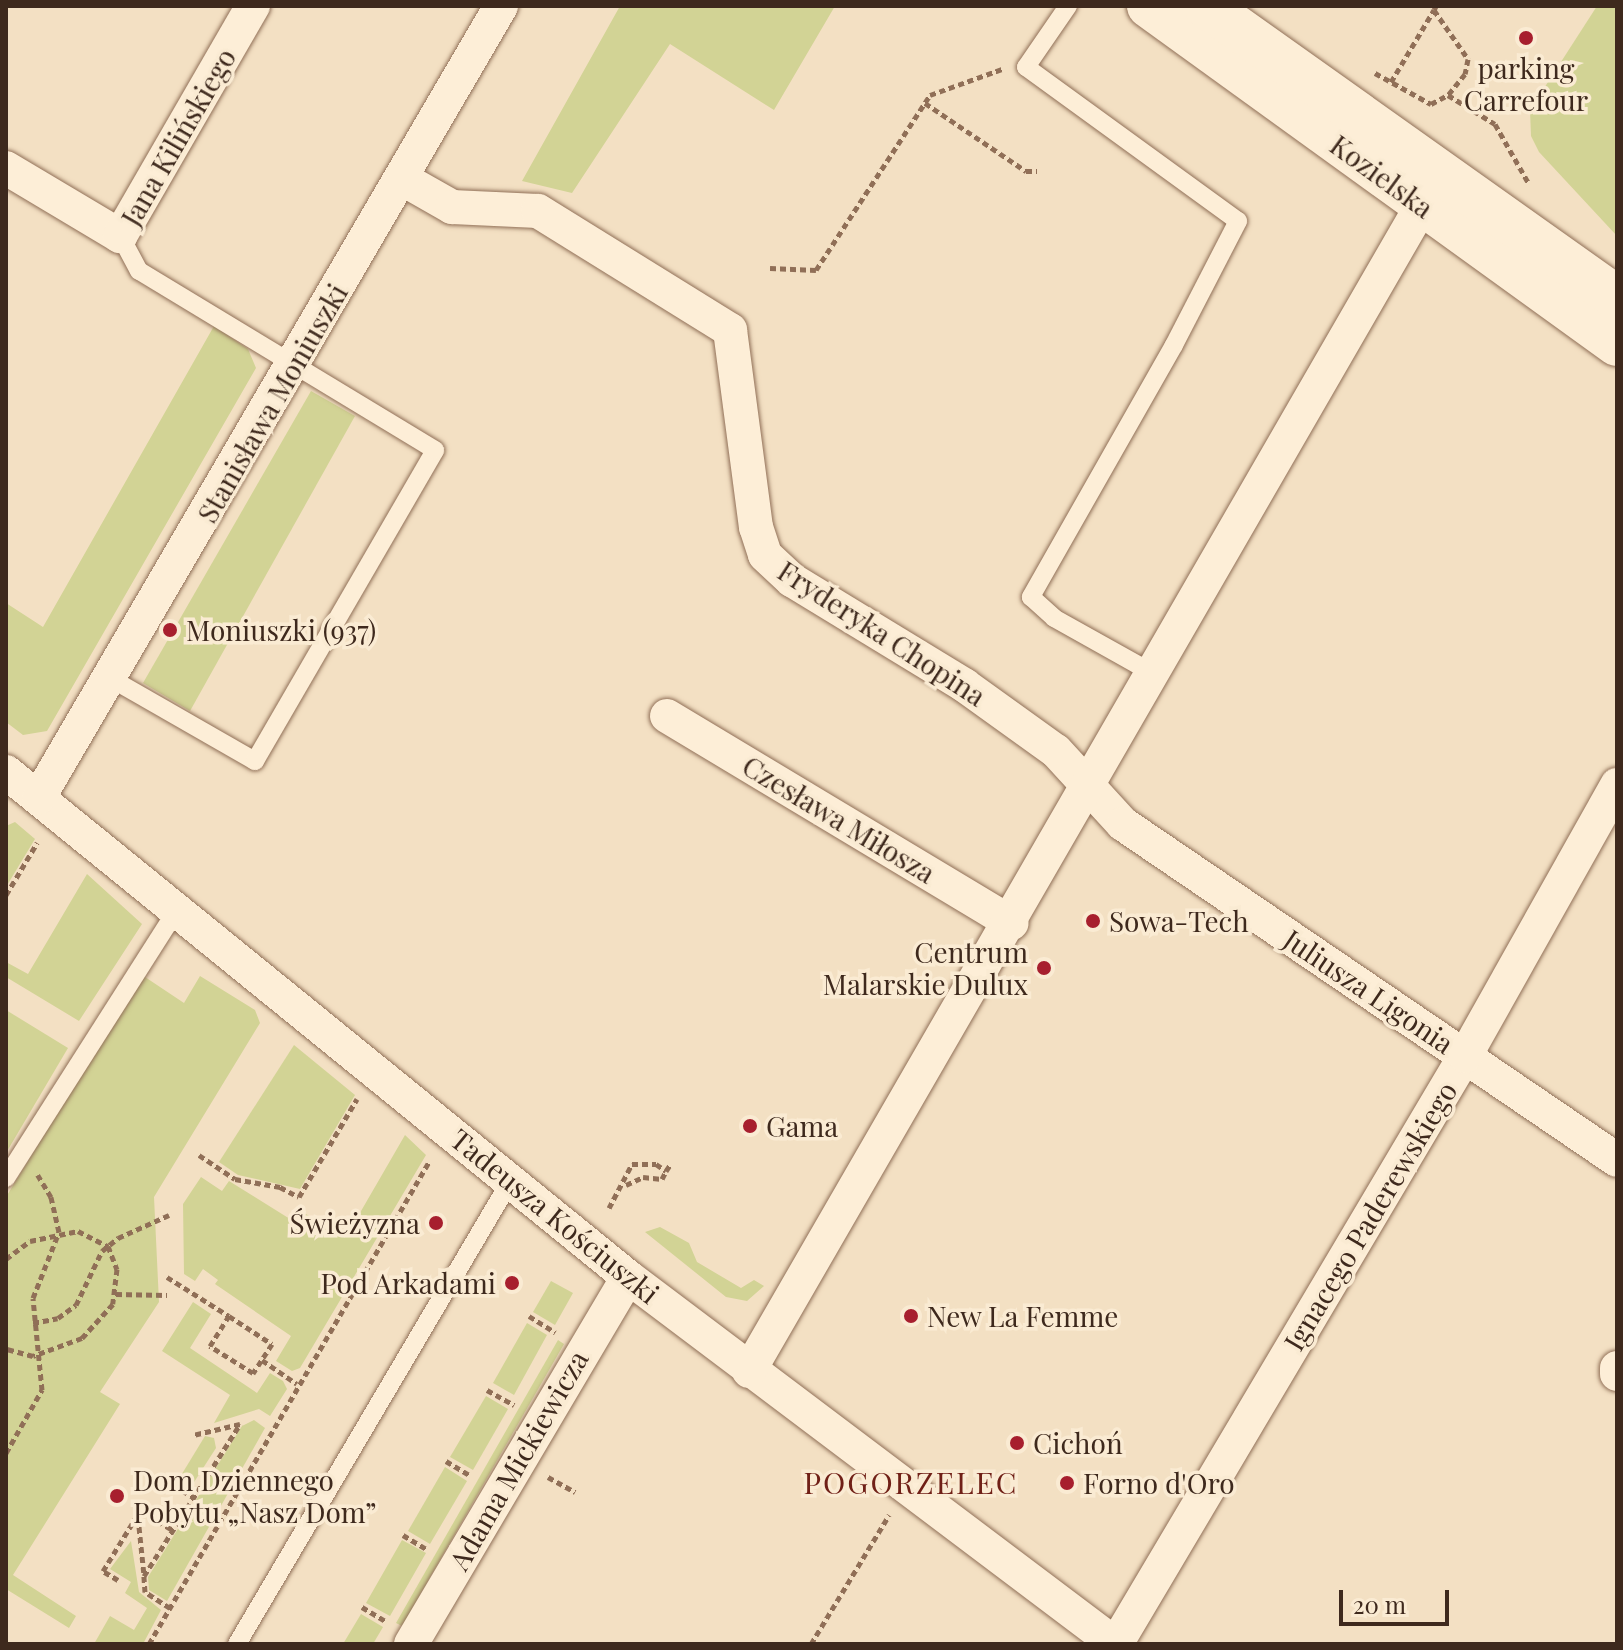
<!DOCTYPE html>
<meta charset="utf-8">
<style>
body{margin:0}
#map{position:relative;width:1623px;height:1650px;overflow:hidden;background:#f3e0c3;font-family:"Playfair Display",serif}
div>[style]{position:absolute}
.green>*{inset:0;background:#d2d395}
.path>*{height:5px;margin-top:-2.5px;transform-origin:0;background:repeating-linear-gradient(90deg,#906f57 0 6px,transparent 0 10px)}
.roads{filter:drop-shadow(0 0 2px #906f57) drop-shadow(0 0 2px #906f57)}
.lane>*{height:18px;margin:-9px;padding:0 9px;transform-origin:9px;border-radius:9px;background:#fdeed7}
.street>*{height:34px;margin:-17px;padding:0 17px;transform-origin:17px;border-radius:17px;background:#fdeed7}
.secondary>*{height:44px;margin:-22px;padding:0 22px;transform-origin:22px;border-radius:22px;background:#fdeed7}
.dots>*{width:22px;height:22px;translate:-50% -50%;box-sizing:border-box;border:4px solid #faebd3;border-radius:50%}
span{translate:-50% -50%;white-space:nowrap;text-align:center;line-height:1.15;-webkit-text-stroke:7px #faebd3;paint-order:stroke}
.poi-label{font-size:28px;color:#3e291d}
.left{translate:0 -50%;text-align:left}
.right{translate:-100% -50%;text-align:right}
.street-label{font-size:28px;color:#3e291d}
.neighbourhood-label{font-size:30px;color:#702017;letter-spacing:2px}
.frame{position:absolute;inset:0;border:8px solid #3e291d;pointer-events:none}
.scale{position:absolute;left:1339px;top:1590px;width:110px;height:36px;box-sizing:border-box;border:4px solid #3e291d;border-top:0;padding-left:10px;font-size:24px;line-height:28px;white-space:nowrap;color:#3e291d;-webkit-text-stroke:6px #faebd3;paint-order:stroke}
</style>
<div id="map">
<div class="green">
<i style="clip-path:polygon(620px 6px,835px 6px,774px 110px,670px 44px,572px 193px,522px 181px)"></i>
<i style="clip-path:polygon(1597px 6px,1617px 6px,1617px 236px,1539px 152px,1531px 136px,1530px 110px)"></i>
<i style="clip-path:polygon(214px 326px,248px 349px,256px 368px,47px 731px,23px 735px,6px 722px,6px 603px,43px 627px)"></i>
<i style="clip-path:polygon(311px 391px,355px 416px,190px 711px,143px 683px)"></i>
<i style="clip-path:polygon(15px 822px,35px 839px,6px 887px,6px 826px)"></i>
<i style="clip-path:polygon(87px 874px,142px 924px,79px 1021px,6px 977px,6px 962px,28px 974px)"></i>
<i style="clip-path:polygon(142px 975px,184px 1003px,200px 976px,255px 1010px,260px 1023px,154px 1197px,159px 1302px,100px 1392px,120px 1404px,13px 1575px,76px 1616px,69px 1628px,6px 1589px,6px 1197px)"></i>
<i style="clip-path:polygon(6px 1010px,68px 1048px,6px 1153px)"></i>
<i style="clip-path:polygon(294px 1045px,355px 1095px,300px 1189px,238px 1175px,219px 1162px)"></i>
<i style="clip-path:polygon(405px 1135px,426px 1155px,300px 1368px,292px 1371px,276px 1361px,291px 1336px,215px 1284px,218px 1280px,203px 1269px,195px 1281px,184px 1274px,183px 1204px,201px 1177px,222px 1191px,229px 1181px,290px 1219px,297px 1209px,346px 1237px)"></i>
<i style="clip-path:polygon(660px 1227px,689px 1243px,697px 1262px,741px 1288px,754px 1280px,764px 1286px,747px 1301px,726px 1297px,645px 1232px)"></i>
<i style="clip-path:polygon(551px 1281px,573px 1293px,555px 1325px,533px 1312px)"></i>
<i style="clip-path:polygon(193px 1302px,211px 1314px,190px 1348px,257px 1393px,270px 1373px,283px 1381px,287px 1389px,270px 1416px,259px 1409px,214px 1423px,230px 1395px,162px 1351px)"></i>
<i style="clip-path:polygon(527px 1323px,547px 1335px,514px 1395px,493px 1383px)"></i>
<i style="clip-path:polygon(558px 1340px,564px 1344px,402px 1626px,396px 1623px)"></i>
<i style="clip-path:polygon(486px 1396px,508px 1409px,473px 1470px,450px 1457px)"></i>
<i style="clip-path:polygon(254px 1420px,265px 1428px,167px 1601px,149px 1590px,148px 1577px,242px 1426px)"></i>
<i style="clip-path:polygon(205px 1436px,214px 1438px,216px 1448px,189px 1490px,177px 1482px)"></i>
<i style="clip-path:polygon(445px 1467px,467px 1481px,430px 1544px,408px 1531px)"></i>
<i style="clip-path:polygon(402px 1540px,426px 1553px,390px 1616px,366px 1603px)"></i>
<i style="clip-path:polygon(131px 1541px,139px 1592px,161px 1610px,143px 1644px,94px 1644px,110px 1616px,134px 1630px,147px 1608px,125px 1593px,131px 1582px,110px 1569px)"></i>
<i style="clip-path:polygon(361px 1614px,383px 1627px,373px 1644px,343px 1644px)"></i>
</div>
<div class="path">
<i style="left:1436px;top:6px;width:4px;rotate:117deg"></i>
<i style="left:1434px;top:10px;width:60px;rotate:55.2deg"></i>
<i style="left:1468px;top:59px;width:15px;rotate:101deg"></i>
<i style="left:1465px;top:74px;width:27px;rotate:129deg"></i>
<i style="left:1375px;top:73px;width:64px;rotate:29deg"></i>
<i style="left:1431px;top:104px;width:19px;rotate:-28deg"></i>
<i style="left:1448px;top:95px;width:55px;rotate:31.7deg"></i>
<i style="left:1495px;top:124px;width:67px;rotate:60.4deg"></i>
<i style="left:1391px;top:82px;width:84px;rotate:-59.2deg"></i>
<i style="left:925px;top:103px;width:122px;rotate:34deg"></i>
<i style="left:1026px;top:171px;width:11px"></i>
<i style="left:770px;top:268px;width:46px;rotate:2.5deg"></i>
<i style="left:816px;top:270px;width:209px;rotate:-56.9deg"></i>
<i style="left:930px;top:95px;width:77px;rotate:-19.9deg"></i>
<i style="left:6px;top:895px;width:61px;rotate:-59.2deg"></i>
<i style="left:199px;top:1155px;width:43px;rotate:33.7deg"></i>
<i style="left:235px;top:1179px;width:46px;rotate:10.1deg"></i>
<i style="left:280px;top:1187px;width:21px;rotate:28deg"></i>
<i style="left:299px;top:1197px;width:114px;rotate:-59.4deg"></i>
<i style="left:626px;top:1185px;width:19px;rotate:-25deg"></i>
<i style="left:643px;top:1177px;width:19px;rotate:6deg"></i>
<i style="left:662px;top:1179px;width:9px;rotate:-63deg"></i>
<i style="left:609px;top:1208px;width:50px;rotate:-62.4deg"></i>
<i style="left:632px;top:1164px;width:24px"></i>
<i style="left:656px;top:1164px;width:12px;rotate:35deg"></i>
<i style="left:666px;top:1171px;width:7px;rotate:-56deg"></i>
<i style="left:6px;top:1259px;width:30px;rotate:-37deg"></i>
<i style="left:30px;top:1241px;width:49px;rotate:-11.8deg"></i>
<i style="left:78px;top:1231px;width:34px;rotate:27deg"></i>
<i style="left:108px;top:1246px;width:25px;rotate:69deg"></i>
<i style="left:117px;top:1269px;width:35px;rotate:97deg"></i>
<i style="left:113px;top:1304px;width:46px;rotate:132.4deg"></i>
<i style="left:82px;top:1338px;width:52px;rotate:159.8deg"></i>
<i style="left:33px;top:1356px;width:28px;rotate:-165deg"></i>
<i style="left:167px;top:1277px;width:73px;rotate:32.2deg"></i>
<i style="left:229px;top:1316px;width:51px;rotate:33.1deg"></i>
<i style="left:272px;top:1344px;width:35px;rotate:123deg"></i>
<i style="left:253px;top:1373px;width:51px;rotate:-147.9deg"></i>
<i style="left:210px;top:1346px;width:36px;rotate:-58deg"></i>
<i style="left:116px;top:1294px;width:51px;rotate:1.1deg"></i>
<i style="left:529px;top:1316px;width:31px;rotate:32deg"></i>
<i style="left:33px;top:1323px;width:25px;rotate:-11deg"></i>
<i style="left:58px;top:1318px;width:22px;rotate:-36deg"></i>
<i style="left:76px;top:1305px;width:60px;rotate:-64.3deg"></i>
<i style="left:102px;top:1251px;width:21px;rotate:-39deg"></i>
<i style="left:118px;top:1238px;width:56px;rotate:-24.3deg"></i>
<i style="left:262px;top:1360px;width:42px;rotate:34.4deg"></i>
<i style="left:487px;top:1390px;width:31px;rotate:29deg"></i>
<i style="left:6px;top:1453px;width:73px;rotate:-60.3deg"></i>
<i style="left:42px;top:1390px;width:92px;rotate:-95.6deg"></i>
<i style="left:33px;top:1298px;width:71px;rotate:-68.5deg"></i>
<i style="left:59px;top:1232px;width:36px;rotate:-103deg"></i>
<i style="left:51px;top:1197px;width:26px;rotate:-121deg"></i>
<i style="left:446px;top:1461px;width:27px;rotate:31deg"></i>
<i style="left:548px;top:1477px;width:31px;rotate:29deg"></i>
<i style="left:165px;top:1480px;width:33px;rotate:31deg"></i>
<i style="left:140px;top:1511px;width:38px;rotate:30deg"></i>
<i style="left:138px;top:1517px;width:58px;rotate:84.1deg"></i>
<i style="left:403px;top:1535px;width:27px;rotate:31deg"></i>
<i style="left:118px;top:1580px;width:17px;rotate:-149deg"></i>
<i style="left:103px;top:1571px;width:76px;rotate:-58.4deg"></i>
<i style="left:362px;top:1607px;width:27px;rotate:31deg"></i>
<i style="left:170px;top:1608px;width:30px;rotate:-147deg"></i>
<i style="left:145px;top:1592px;width:16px;rotate:-94deg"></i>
<i style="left:144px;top:1576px;width:180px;rotate:-57.7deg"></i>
<i style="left:240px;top:1424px;width:48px;rotate:166.8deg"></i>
<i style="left:149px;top:1644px;width:557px;rotate:-59.85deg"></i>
<i style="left:811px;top:1644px;width:151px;rotate:-58.8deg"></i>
</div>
<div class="roads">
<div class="lane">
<i style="left:1068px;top:6px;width:74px;rotate:124.5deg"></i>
<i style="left:1026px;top:67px;width:262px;rotate:36deg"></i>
<i style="left:1238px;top:221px;width:140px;rotate:117.3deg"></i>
<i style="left:1174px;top:345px;width:290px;rotate:119.6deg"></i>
<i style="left:1031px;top:597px;width:31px;rotate:42deg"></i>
<i style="left:1054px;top:618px;width:115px;rotate:29.2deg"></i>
<i style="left:110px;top:678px;width:167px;rotate:29.8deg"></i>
<i style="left:255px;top:761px;width:359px;rotate:-59.9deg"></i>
<i style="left:435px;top:450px;width:346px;rotate:-148.8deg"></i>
<i style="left:139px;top:271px;width:40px;rotate:-118deg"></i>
<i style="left:6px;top:1178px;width:318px;rotate:-57.5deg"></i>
<i style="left:237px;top:1644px;width:539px;rotate:-59.44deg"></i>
</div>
<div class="street">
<i style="left:6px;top:168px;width:133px;rotate:30.8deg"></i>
<i style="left:120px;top:236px;width:266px;rotate:-60deg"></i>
<i style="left:401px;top:178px;width:59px;rotate:29.6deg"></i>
<i style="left:452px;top:207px;width:86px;rotate:2.7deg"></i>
<i style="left:538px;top:211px;width:226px;rotate:31.8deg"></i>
<i style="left:730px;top:330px;width:199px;rotate:82.5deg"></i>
<i style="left:756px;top:527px;width:29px;rotate:72deg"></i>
<i style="left:765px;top:555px;width:37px;rotate:43deg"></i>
<i style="left:792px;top:580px;width:202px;rotate:31.4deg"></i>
<i style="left:964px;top:685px;width:113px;rotate:35.7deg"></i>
<i style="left:1056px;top:751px;width:99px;rotate:47.5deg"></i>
<i style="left:1123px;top:824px;width:597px;rotate:34.22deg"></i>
<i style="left:667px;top:716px;width:402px;rotate:31deg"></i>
<i style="left:6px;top:772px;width:801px;rotate:39.07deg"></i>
<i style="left:628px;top:1277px;width:610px;rotate:37deg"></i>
<i style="left:39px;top:797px;width:916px;rotate:-59.71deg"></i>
<i style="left:1617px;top:1368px;width:6px;rotate:90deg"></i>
<i style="left:749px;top:1371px;width:1372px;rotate:-60deg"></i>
<i style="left:411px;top:1644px;width:426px;rotate:-59.4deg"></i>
<i style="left:1116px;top:1644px;width:684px;rotate:-59.31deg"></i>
<i style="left:1465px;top:1056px;width:311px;rotate:-60.7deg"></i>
</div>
<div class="secondary">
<i style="left:1149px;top:6px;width:577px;rotate:35.84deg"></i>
<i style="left:1206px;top:6px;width:504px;rotate:35.39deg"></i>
</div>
</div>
<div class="dots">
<i style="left:1526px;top:38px;background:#a71f2e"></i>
<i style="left:170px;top:630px;background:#a71f2e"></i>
<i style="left:1093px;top:921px;background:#a71f2e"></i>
<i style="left:1044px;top:968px;background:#a71f2e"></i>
<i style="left:750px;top:1126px;background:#a71f2e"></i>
<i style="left:436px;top:1223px;background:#a71f2e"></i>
<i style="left:512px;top:1283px;background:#a71f2e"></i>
<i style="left:911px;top:1316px;background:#a71f2e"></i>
<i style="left:1017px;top:1443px;background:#a71f2e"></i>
<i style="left:1067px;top:1483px;background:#a71f2e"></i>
<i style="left:117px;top:1496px;background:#a71f2e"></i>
</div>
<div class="poi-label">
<span style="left:1526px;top:84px">parking<br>Carrefour</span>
<span class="left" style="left:186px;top:630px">Moniuszki (937)</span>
<span class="left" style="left:1109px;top:921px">Sowa-Tech</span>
<span class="right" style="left:1028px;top:968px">Centrum<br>Malarskie Dulux</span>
<span class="left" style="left:766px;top:1126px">Gama</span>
<span class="right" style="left:420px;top:1223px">Świeżyzna</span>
<span class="right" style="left:496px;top:1283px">Pod Arkadami</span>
<span class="left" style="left:927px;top:1316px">New La Femme</span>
<span class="left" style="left:1033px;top:1443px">Cichoń</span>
<span class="left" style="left:133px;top:1496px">Dom Dziennego<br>Pobytu „Nasz Dom”</span>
<span class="left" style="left:1083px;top:1483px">Forno d'Oro</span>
</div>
<div class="street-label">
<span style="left:178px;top:137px;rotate:-60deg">Jana Kilińskiego</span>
<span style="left:1382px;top:176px;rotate:36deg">Kozielska</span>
<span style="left:272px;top:403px;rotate:-60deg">Stanisława Moniuszki</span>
<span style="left:882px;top:633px;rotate:33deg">Fryderyka Chopina</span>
<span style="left:839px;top:819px;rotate:31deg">Czesława Miłosza</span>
<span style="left:1369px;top:991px;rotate:34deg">Juliusza Ligonia</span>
<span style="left:555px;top:1216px;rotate:39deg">Tadeusza Kościuszki</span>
<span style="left:1370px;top:1216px;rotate:-59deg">Ignacego Paderewskiego</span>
<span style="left:518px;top:1460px;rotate:-60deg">Adama Mickiewicza</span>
</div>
<div class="neighbourhood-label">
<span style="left:911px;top:1482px">POGORZELEC</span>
</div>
<div class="frame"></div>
<div class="scale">20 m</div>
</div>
